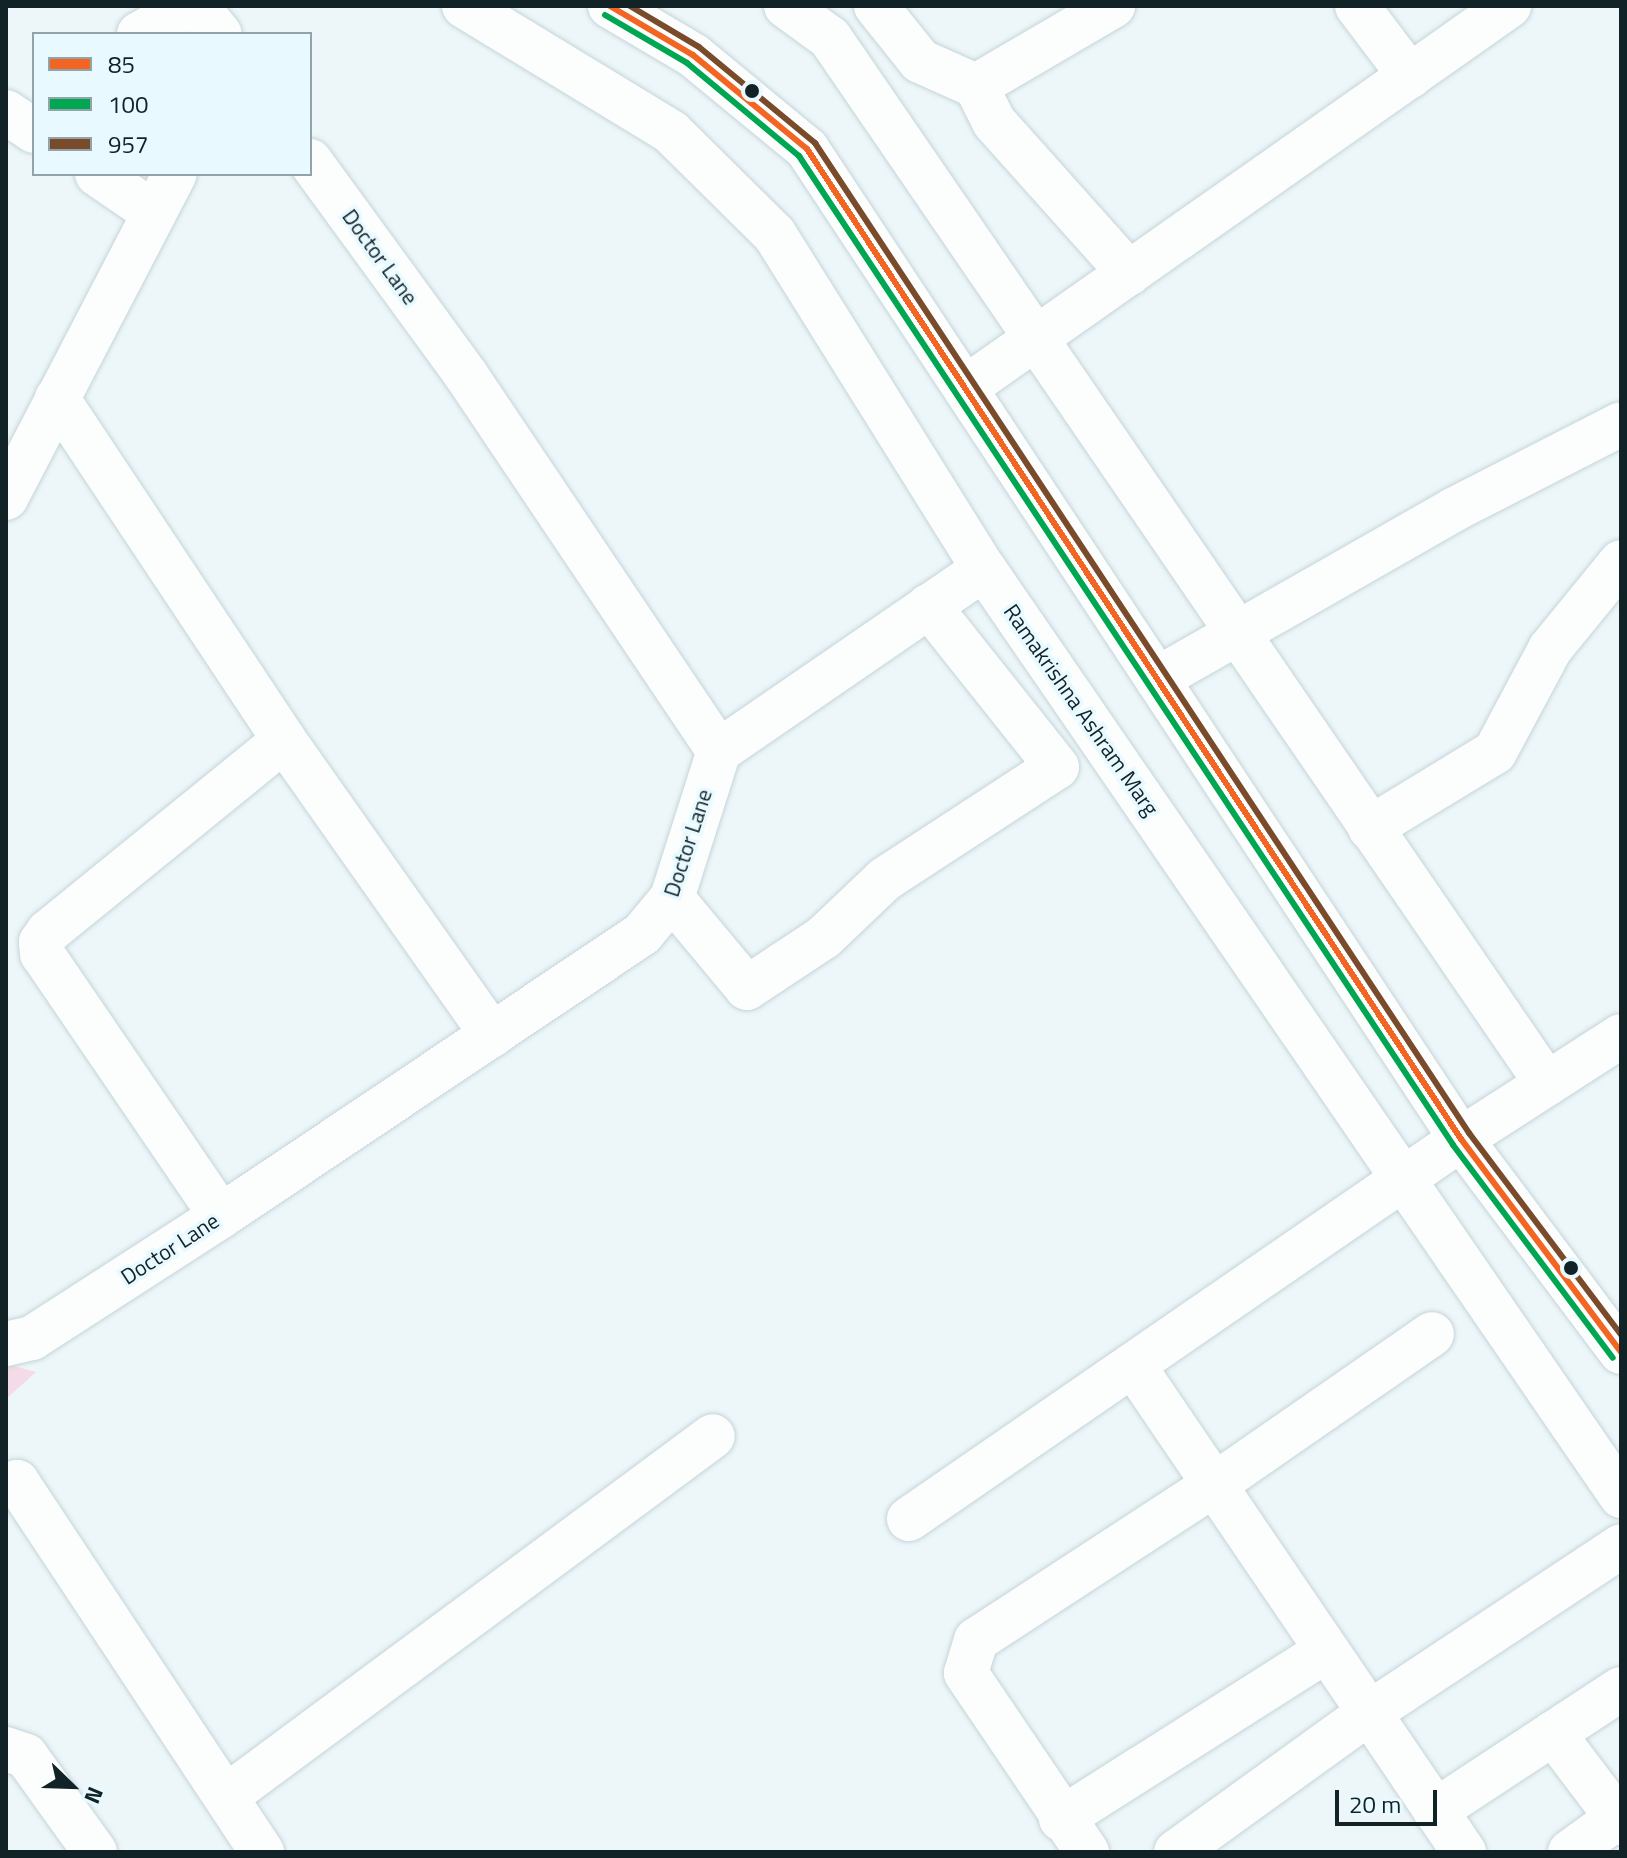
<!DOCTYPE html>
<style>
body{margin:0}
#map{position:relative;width:1627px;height:1858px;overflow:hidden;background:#edf7fa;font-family:"Titillium Web",sans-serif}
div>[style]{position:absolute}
.green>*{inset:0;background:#f4dbe7}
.roads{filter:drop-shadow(0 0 2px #c6d4d8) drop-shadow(0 0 2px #c6d4d8)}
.minor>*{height:44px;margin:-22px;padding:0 22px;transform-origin:22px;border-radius:22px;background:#fcfefe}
.bus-1>*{height:6px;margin:-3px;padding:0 3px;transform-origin:3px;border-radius:3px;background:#f26522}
.bus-2>*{height:6px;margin:-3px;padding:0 3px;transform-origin:3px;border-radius:3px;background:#00a651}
.bus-3>*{height:6px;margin:-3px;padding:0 3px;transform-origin:3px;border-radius:3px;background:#7a4b2a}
.dots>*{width:22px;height:22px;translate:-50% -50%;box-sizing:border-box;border:4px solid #e8faff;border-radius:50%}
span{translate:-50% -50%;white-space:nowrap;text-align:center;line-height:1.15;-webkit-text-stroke:7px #e8faff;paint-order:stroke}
.street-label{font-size:22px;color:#122328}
.frame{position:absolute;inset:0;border:8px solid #122328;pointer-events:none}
.legend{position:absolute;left:32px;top:32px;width:280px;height:144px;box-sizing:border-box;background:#e8faff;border:2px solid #92a4a9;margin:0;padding:10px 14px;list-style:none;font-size:24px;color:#122328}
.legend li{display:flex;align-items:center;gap:16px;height:40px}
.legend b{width:40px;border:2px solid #92a4a9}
.north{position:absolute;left:32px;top:1746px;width:80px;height:80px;-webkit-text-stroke:6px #e8faff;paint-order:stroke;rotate:113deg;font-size:22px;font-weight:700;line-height:32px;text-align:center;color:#122328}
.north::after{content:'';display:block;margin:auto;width:28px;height:36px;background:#122328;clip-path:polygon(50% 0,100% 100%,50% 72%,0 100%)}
.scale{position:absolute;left:1335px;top:1790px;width:102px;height:36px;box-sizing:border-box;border:4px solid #122328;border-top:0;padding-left:10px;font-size:24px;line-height:28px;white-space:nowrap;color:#122328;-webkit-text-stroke:6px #e8faff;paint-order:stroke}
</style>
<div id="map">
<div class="green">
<i style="clip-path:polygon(6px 1364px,36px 1372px,6px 1399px)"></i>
</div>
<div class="roads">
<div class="minor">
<i style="left:197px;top:6px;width:36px;rotate:51deg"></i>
<i style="left:464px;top:6px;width:242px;rotate:31.3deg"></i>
<i style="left:671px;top:132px;width:146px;rotate:44.7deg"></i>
<i style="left:775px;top:235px;width:394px;rotate:58deg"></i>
<i style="left:984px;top:569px;width:1125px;rotate:55.5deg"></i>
<i style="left:610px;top:6px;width:96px;rotate:30.6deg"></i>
<i style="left:693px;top:55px;width:148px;rotate:39.5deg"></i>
<i style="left:807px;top:149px;width:1187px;rotate:56.55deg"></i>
<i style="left:1461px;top:1139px;width:266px;rotate:53.1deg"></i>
<i style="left:786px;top:6px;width:54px;rotate:36deg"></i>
<i style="left:830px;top:38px;width:1268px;rotate:55.57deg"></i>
<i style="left:876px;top:6px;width:70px;rotate:51.3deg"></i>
<i style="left:920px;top:61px;width:61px;rotate:24.1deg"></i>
<i style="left:976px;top:86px;width:40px;rotate:63.4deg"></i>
<i style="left:994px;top:122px;width:203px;rotate:48.2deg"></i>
<i style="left:1357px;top:6px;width:88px;rotate:52.9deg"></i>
<i style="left:139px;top:34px;width:58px;rotate:-28.8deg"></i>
<i style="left:976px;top:86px;width:159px;rotate:-30.3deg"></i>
<i style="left:6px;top:112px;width:34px;rotate:34deg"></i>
<i style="left:310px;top:161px;width:265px;rotate:53.9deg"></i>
<i style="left:466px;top:375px;width:453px;rotate:56.1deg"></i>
<i style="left:97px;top:174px;width:69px;rotate:34.4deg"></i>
<i style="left:965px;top:388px;width:665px;rotate:-35.08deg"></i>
<i style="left:57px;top:398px;width:410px;rotate:56.4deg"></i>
<i style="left:284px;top:740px;width:361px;rotate:54.8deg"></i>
<i style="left:6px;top:498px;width:365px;rotate:-62.5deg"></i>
<i style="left:1157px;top:679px;width:343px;rotate:-29.7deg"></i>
<i style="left:1455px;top:509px;width:186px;rotate:-27.1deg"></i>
<i style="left:719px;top:751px;width:321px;rotate:-34.5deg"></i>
<i style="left:1370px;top:828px;width:146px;rotate:-31.3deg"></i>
<i style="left:1495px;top:752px;width:117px;rotate:-61.9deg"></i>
<i style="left:1550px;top:649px;width:112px;rotate:-50.8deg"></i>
<i style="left:672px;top:898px;width:117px;rotate:50.2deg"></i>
<i style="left:747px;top:988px;width:92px;rotate:-33.5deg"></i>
<i style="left:824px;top:937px;width:84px;rotate:-43.6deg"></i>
<i style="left:885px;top:879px;width:205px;rotate:-33.1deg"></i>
<i style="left:1057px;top:767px;width:206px;rotate:-128.5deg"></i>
<i style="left:221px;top:1216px;width:317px;rotate:-124.3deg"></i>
<i style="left:42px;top:954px;width:12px;rotate:-95deg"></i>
<i style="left:41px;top:942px;width:12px;rotate:-55deg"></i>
<i style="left:48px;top:932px;width:304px;rotate:-39.1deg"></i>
<i style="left:6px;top:1344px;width:27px;rotate:-13deg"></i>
<i style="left:32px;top:1338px;width:225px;rotate:-32.8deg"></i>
<i style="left:221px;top:1216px;width:507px;rotate:-33.82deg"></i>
<i style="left:642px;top:934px;width:47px;rotate:-50.2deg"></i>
<i style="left:672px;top:898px;width:154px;rotate:-72.3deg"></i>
<i style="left:1133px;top:1365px;width:589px;rotate:55.8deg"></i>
<i style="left:6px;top:1486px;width:12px;rotate:-20deg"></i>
<i style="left:17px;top:1482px;width:444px;rotate:56.5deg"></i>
<i style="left:909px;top:1519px;width:670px;rotate:-34.54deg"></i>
<i style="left:1461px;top:1139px;width:190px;rotate:-32.8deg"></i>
<i style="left:1553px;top:1733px;width:113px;rotate:52.9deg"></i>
<i style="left:6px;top:1749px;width:21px;rotate:19deg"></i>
<i style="left:26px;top:1756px;width:118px;rotate:54.3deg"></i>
<i style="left:228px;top:1795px;width:603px;rotate:-36.51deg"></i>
<i style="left:1435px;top:1811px;width:222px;rotate:-33.3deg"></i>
<i style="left:1061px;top:1819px;width:314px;rotate:-32.4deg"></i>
<i style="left:1087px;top:1852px;width:216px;rotate:-124.1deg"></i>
<i style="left:966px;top:1673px;width:34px;rotate:-73deg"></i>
<i style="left:976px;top:1640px;width:284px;rotate:-33.1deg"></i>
<i style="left:1214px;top:1485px;width:265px;rotate:-34.7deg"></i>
<i style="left:1176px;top:1852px;width:238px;rotate:-35.8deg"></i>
<i style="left:1369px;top:1713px;width:302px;rotate:-33.5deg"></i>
<i style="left:1570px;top:1852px;width:63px;rotate:-36deg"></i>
</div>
</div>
<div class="bus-1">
<i style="left:610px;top:6px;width:96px;rotate:30.6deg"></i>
<i style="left:693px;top:55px;width:148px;rotate:39.5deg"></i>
<i style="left:807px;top:149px;width:1187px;rotate:56.55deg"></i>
<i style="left:1461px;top:1139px;width:266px;rotate:53.1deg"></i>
</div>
<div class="bus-2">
<i style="left:605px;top:15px;width:95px;rotate:30.3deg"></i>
<i style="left:687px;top:63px;width:146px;rotate:39.7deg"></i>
<i style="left:799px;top:156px;width:1186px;rotate:56.52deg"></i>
<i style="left:1453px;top:1145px;width:266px;rotate:53.1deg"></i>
</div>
<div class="bus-3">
<i style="left:630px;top:6px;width:80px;rotate:30.7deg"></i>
<i style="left:699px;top:47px;width:151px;rotate:39.6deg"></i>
<i style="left:815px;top:143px;width:1187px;rotate:56.55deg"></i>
<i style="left:1469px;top:1133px;width:253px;rotate:53deg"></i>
</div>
<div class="dots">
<i style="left:752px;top:91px;background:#122328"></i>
<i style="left:1571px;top:1268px;background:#122328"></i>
</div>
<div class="street-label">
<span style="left:380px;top:257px;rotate:54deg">Doctor Lane</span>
<span style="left:1081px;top:710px;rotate:55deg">Ramakrishna Ashram Marg</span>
<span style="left:688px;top:843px;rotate:-72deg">Doctor Lane</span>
<span style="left:170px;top:1249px;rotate:-33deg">Doctor Lane</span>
</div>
<div class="frame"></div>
<ul class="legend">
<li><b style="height:10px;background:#f26522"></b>85</li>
<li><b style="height:10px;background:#00a651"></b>100</li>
<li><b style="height:10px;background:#7a4b2a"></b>957</li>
</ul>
<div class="north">N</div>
<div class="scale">20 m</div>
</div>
